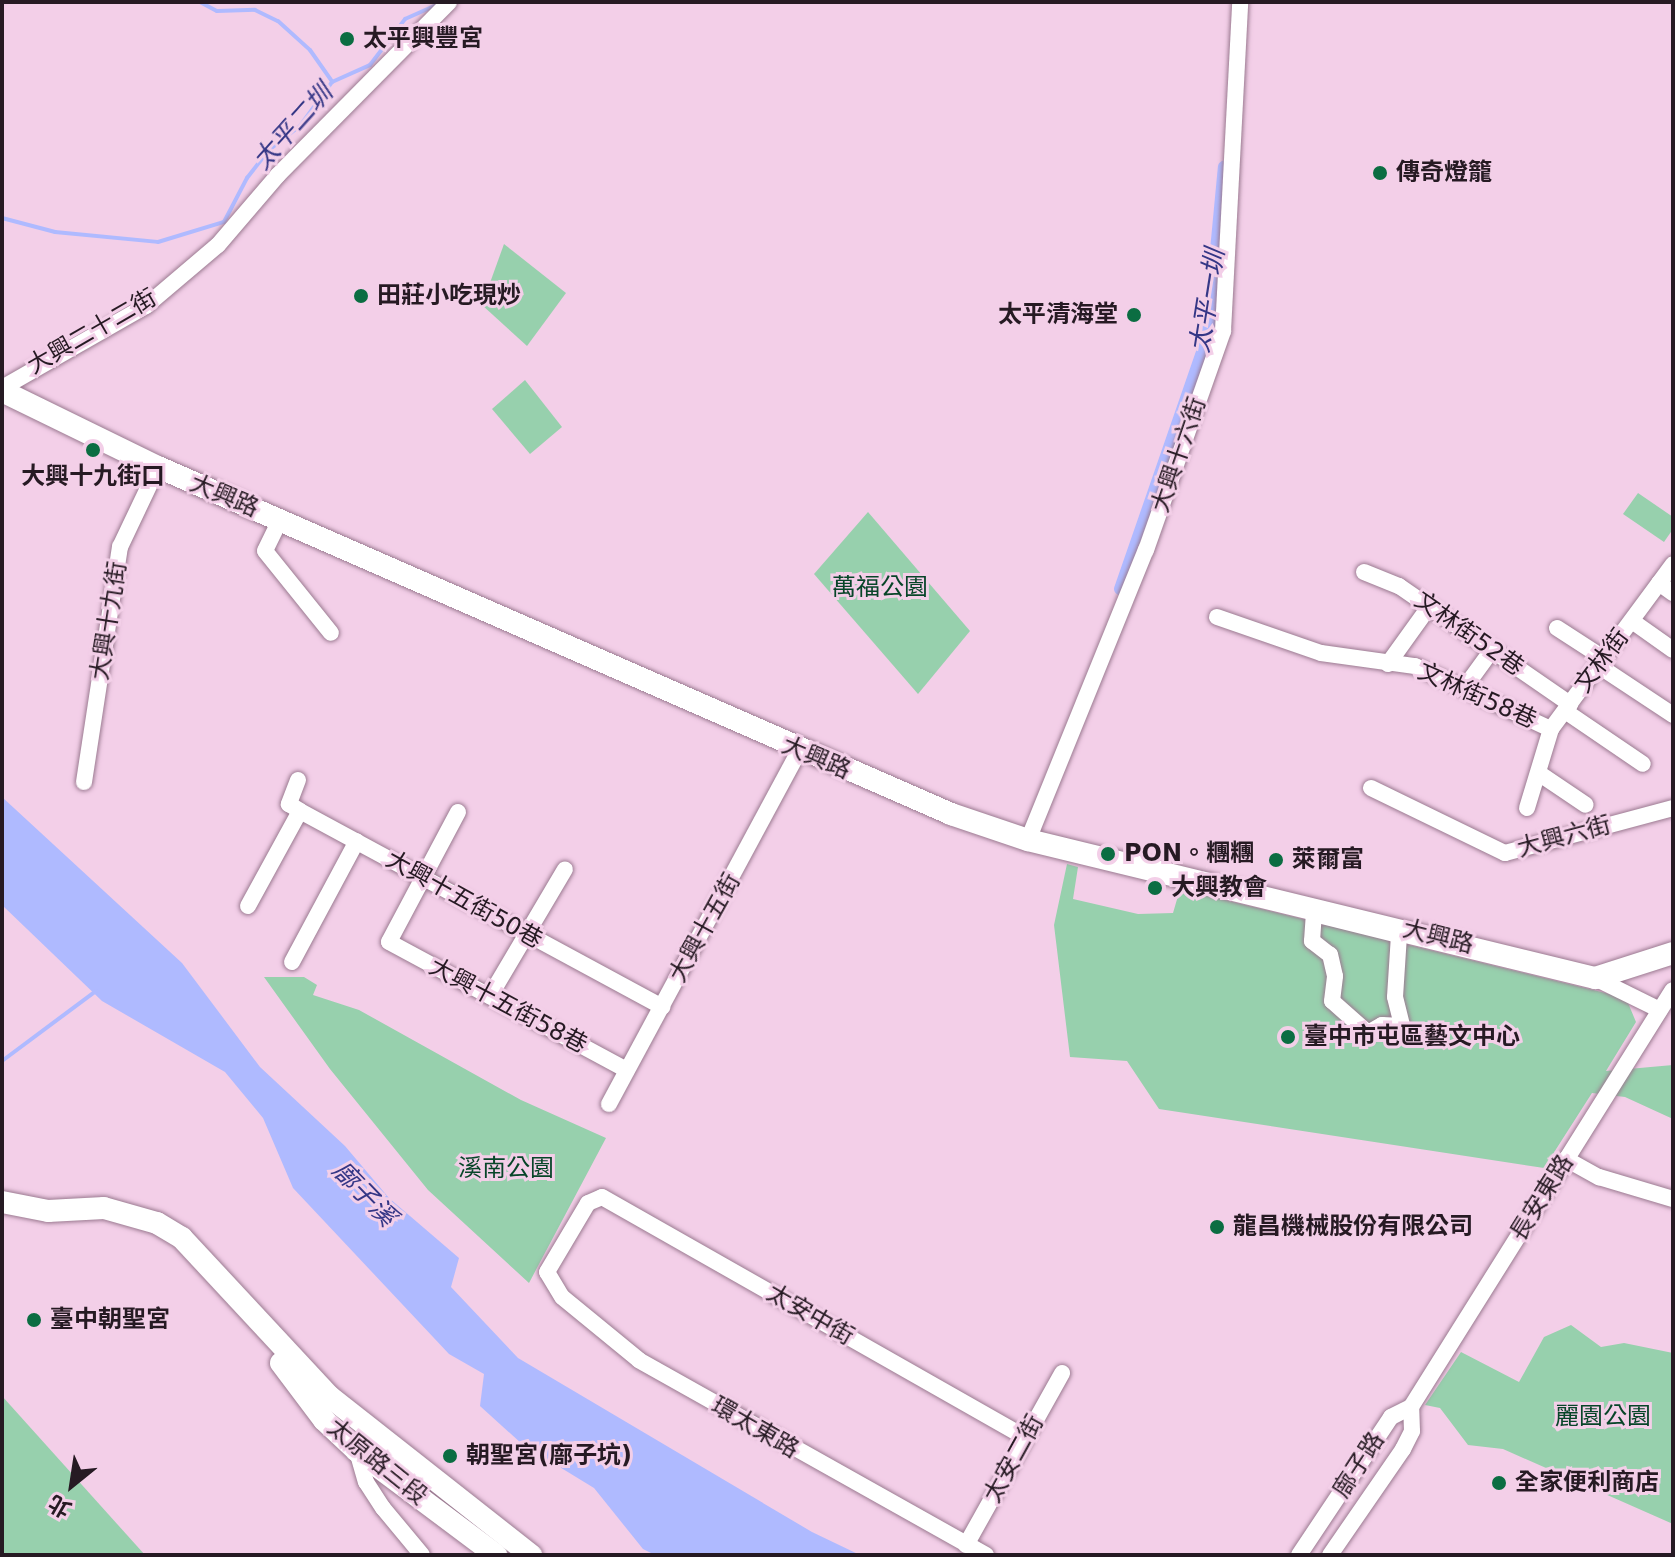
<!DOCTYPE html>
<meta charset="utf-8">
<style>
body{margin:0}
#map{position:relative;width:1675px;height:1557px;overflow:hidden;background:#f3cfe8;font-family:"DejaVu Sans","Noto Sans TC",sans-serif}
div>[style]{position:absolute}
.green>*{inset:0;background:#97d0ad}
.water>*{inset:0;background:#afbaff}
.stream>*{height:4px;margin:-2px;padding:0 2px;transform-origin:2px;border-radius:2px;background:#afbaff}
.canal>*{height:12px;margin:-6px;padding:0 6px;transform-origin:6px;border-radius:6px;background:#afbaff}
.roads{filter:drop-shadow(0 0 2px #9b7a91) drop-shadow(0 0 2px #9b7a91)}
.minor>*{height:16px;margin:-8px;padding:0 8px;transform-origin:8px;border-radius:8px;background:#fff}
.major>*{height:22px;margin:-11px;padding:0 11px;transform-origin:11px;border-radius:11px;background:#fff}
.dots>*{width:22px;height:22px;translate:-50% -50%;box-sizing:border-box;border:4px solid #f3cfe8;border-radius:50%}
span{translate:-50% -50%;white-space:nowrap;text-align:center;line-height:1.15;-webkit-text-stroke:6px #f3cfe8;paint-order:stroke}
.poi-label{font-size:24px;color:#261a23;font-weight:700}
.left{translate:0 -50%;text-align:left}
.right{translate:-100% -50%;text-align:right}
.street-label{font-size:24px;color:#261a23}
.park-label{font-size:24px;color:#074528}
.water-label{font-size:26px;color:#353786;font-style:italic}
.frame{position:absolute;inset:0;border:4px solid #261a23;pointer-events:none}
.north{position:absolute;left:32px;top:1445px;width:80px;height:80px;-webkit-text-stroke:6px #f3cfe8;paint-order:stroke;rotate:210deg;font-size:22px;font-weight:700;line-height:32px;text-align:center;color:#261a23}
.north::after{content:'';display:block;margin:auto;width:28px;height:36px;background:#261a23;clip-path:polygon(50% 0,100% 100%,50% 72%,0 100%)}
</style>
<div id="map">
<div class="green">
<i style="clip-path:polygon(504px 244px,566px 293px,527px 346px,482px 305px)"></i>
<i style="clip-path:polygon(525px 380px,562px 427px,530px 454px,492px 409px)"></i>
<i style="clip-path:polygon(1638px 493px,1673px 517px,1673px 529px,1664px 542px,1623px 514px)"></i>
<i style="clip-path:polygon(868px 512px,970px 631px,918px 694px,814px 574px)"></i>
<i style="clip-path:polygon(1067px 864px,1078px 867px,1073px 899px,1138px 914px,1173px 913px,1180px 889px,1626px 998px,1636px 1022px,1606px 1071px,1673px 1065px,1673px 1119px,1625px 1097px,1592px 1093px,1544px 1168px,1159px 1109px,1127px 1061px,1070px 1057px,1054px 925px)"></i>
<i style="clip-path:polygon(264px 977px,304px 977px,317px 985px,313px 995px,359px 1010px,521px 1100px,606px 1138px,529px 1283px,428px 1190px,330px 1069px)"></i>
<i style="clip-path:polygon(1571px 1325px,1601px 1347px,1624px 1343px,1673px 1353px,1673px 1524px,1503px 1449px,1468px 1445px,1440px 1408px,1425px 1405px,1461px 1352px,1519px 1382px,1544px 1337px)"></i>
<i style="clip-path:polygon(2px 1396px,145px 1555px,2px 1555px)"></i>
</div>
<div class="water">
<i style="clip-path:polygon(2px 797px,182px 963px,260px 1067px,345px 1146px,389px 1198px,459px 1258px,451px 1287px,518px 1358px,812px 1532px,860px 1555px,655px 1555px,643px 1549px,594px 1488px,522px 1444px,480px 1406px,484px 1374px,449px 1354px,293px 1188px,263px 1118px,225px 1072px,102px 1001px,2px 905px)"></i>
</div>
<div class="stream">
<i style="left:200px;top:2px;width:19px;rotate:28deg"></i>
<i style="left:217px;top:11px;width:38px;rotate:-2deg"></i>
<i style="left:255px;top:10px;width:25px;rotate:26deg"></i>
<i style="left:278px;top:21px;width:43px;rotate:42.2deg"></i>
<i style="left:310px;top:50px;width:39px;rotate:55deg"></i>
<i style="left:2px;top:218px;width:55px;rotate:14.8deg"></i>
<i style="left:55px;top:232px;width:103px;rotate:5.5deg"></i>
<i style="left:158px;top:242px;width:69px;rotate:-16.9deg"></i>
<i style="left:224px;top:222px;width:50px;rotate:-62.4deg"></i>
<i style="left:247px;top:178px;width:36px;rotate:-52deg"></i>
<i style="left:269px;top:150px;width:39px;rotate:-38deg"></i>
<i style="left:300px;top:126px;width:54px;rotate:-54deg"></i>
<i style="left:332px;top:82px;width:42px;rotate:-24.1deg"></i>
<i style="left:370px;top:65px;width:58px;rotate:-52.7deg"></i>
<i style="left:405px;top:19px;width:35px;rotate:-24deg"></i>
<i style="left:2px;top:1061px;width:117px;rotate:-36.7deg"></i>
</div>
<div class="canal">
<i style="left:1120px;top:589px;width:269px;rotate:-70.9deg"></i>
<i style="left:1208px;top:335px;width:169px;rotate:-84.6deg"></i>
</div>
<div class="roads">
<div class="minor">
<i style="left:2px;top:388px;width:166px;rotate:-29.7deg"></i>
<i style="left:146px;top:306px;width:94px;rotate:-40.3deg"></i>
<i style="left:218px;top:245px;width:92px;rotate:-49.4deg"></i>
<i style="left:278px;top:175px;width:243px;rotate:-45.3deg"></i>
<i style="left:280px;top:520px;width:34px;rotate:116deg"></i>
<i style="left:265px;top:551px;width:105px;rotate:51.2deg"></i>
<i style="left:1364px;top:572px;width:38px;rotate:22deg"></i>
<i style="left:1399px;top:586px;width:208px;rotate:34.6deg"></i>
<i style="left:1659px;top:583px;width:17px;rotate:36deg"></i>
<i style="left:1217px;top:617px;width:110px;rotate:19.1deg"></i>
<i style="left:1321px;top:653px;width:95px;rotate:7.9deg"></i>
<i style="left:1415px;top:666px;width:150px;rotate:24.9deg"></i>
<i style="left:1632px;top:621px;width:50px;rotate:35.3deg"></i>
<i style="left:1557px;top:628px;width:57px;rotate:32.9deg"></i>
<i style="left:1388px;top:664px;width:70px;rotate:-54.3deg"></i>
<i style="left:1599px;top:666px;width:89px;rotate:33.5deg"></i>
<i style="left:1465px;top:687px;width:46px;rotate:-53.9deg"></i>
<i style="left:1565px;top:711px;width:94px;rotate:34.2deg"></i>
<i style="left:1540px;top:774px;width:55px;rotate:34deg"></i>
<i style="left:298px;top:780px;width:26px;rotate:111deg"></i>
<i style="left:289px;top:804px;width:13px;rotate:32deg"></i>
<i style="left:300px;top:811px;width:412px;rotate:28.4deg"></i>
<i style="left:84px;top:782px;width:238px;rotate:-81.3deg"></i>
<i style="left:120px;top:547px;width:89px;rotate:-64.6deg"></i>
<i style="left:1371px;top:788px;width:149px;rotate:25.9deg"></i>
<i style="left:1505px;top:853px;width:174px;rotate:-15deg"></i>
<i style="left:1527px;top:808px;width:83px;rotate:-73.1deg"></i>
<i style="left:1551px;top:729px;width:205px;rotate:-53.5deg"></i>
<i style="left:458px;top:812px;width:147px;rotate:118deg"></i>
<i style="left:389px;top:942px;width:270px;rotate:28.3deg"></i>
<i style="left:1028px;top:840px;width:313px;rotate:-67.9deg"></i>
<i style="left:1146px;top:550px;width:232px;rotate:-70.6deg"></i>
<i style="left:1223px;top:331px;width:329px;rotate:-87deg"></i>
<i style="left:248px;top:906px;width:108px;rotate:-61.3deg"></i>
<i style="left:1314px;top:914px;width:88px;rotate:13.9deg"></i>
<i style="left:1399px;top:935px;width:62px;rotate:93.7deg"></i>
<i style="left:1395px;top:997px;width:30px;rotate:76deg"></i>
<i style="left:1402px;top:1026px;width:20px;rotate:-177deg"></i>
<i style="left:1382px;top:1025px;width:16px;rotate:150deg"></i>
<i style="left:1368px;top:1033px;width:48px;rotate:-138.4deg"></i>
<i style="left:1332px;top:1001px;width:25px;rotate:-83deg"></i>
<i style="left:1335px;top:976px;width:22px;rotate:-103deg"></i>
<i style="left:1330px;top:955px;width:23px;rotate:-142deg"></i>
<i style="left:1312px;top:941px;width:27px;rotate:-86deg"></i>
<i style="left:292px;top:962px;width:137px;rotate:-61.8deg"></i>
<i style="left:1595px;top:978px;width:72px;rotate:26.2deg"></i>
<i style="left:490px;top:996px;width:147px;rotate:-59.4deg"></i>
<i style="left:609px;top:1104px;width:401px;rotate:-61.7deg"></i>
<i style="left:1566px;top:1159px;width:38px;rotate:29deg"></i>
<i style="left:1599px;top:1177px;width:77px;rotate:16.6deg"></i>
<i style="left:1411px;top:1407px;width:492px;rotate:-57.9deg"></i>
<i style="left:357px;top:1451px;width:32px;rotate:74deg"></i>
<i style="left:366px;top:1482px;width:31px;rotate:57deg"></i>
<i style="left:383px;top:1508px;width:61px;rotate:50.3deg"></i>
<i style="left:966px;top:1545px;width:197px;rotate:-60.8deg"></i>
<i style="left:986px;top:1555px;width:398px;rotate:-150.7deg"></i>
<i style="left:639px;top:1360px;width:99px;rotate:-140.7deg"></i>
<i style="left:562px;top:1297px;width:29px;rotate:-121deg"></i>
<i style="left:547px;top:1272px;width:80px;rotate:-59.3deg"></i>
<i style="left:588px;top:1203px;width:15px;rotate:-23deg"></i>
<i style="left:602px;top:1197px;width:486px;rotate:29.6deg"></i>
<i style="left:1299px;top:1555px;width:166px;rotate:-56.3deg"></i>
<i style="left:1391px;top:1417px;width:22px;rotate:-27deg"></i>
<i style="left:1330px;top:1555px;width:129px;rotate:-55.4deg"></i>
<i style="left:1403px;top:1449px;width:20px;rotate:-63deg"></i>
<i style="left:1412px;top:1431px;width:24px;rotate:-92deg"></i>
</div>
<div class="major">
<i style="left:2px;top:391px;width:174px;rotate:26deg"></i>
<i style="left:158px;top:467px;width:866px;rotate:23.63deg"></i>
<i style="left:951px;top:814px;width:81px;rotate:18.7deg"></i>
<i style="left:1028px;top:840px;width:584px;rotate:13.68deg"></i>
<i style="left:1595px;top:978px;width:82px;rotate:-17.8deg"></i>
<i style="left:2px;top:1202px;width:47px;rotate:11.1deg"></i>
<i style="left:48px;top:1211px;width:56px;rotate:-3.1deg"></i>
<i style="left:104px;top:1208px;width:55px;rotate:15.8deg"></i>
<i style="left:157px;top:1223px;width:29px;rotate:31deg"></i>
<i style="left:182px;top:1238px;width:217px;rotate:47.1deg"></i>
<i style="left:330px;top:1397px;width:256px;rotate:38.2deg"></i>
<i style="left:281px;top:1363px;width:71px;rotate:53deg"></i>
<i style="left:324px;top:1420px;width:45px;rotate:43.2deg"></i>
<i style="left:357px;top:1451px;width:174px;rotate:36.8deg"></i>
</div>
</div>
<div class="dots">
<i style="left:347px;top:39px;background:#0b6d42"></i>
<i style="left:1380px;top:173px;background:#0b6d42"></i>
<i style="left:361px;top:296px;background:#0b6d42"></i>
<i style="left:1134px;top:315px;background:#0b6d42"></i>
<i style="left:93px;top:450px;background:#0b6d42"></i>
<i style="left:1108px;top:854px;background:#0b6d42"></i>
<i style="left:1276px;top:860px;background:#0b6d42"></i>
<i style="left:1155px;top:888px;background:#0b6d42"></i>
<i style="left:1288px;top:1037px;background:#0b6d42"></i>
<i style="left:1217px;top:1227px;background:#0b6d42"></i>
<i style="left:34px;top:1320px;background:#0b6d42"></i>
<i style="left:450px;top:1456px;background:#0b6d42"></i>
<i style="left:1499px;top:1483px;background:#0b6d42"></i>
</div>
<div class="poi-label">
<span class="left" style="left:363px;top:39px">太平興豐宮</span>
<span class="left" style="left:1396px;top:173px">傳奇燈籠</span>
<span class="left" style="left:377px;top:296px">田莊小吃現炒</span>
<span class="right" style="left:1118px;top:315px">太平清海堂</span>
<span style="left:93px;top:477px">大興十九街口</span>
<span class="left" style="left:1124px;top:854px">PON。糰糰</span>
<span class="left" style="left:1292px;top:860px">萊爾富</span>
<span class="left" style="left:1171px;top:888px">大興教會</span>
<span class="left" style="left:1304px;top:1037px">臺中市屯區藝文中心</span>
<span class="left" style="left:1233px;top:1227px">龍昌機械股份有限公司</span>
<span class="left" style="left:50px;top:1320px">臺中朝聖宮</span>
<span class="left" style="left:466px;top:1456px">朝聖宮(廍子坑)</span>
<span class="left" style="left:1515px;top:1483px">全家便利商店</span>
</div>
<div class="street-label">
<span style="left:92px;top:332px;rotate:-30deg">大興二十二街</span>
<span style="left:1179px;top:455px;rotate:-71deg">大興十六街</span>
<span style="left:224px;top:496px;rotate:23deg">大興路</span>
<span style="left:109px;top:621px;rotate:-81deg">大興十九街</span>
<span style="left:1469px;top:634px;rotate:35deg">文林街52巷</span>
<span style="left:1602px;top:661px;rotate:-53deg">文林街</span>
<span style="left:1477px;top:696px;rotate:24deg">文林街58巷</span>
<span style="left:816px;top:758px;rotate:23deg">大興路</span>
<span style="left:1564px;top:837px;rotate:-15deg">大興六街</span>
<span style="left:464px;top:900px;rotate:29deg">大興十五街50巷</span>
<span style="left:705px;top:928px;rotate:-61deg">大興十五街</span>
<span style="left:1438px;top:937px;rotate:14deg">大興路</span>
<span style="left:508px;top:1006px;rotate:28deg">大興十五街58巷</span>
<span style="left:1542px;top:1198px;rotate:-58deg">長安東路</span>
<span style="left:810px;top:1315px;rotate:30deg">太安中街</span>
<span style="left:755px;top:1428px;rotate:30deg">環太東路</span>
<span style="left:1014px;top:1459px;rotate:-61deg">太安二街</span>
<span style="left:377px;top:1462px;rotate:39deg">太原路三段</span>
<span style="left:1359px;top:1465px;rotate:-57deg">廍子路</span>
</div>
<div class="park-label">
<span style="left:880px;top:588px">萬福公園</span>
<span style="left:506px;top:1169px">溪南公園</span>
<span style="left:1603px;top:1417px">麗園公園</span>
</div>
<div class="water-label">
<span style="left:293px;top:127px;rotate:-48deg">太平二圳</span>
<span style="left:1208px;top:301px;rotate:-81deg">太平一圳</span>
<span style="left:364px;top:1194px;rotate:46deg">廍子溪</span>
</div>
<div class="frame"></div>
<div class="north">北</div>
</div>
